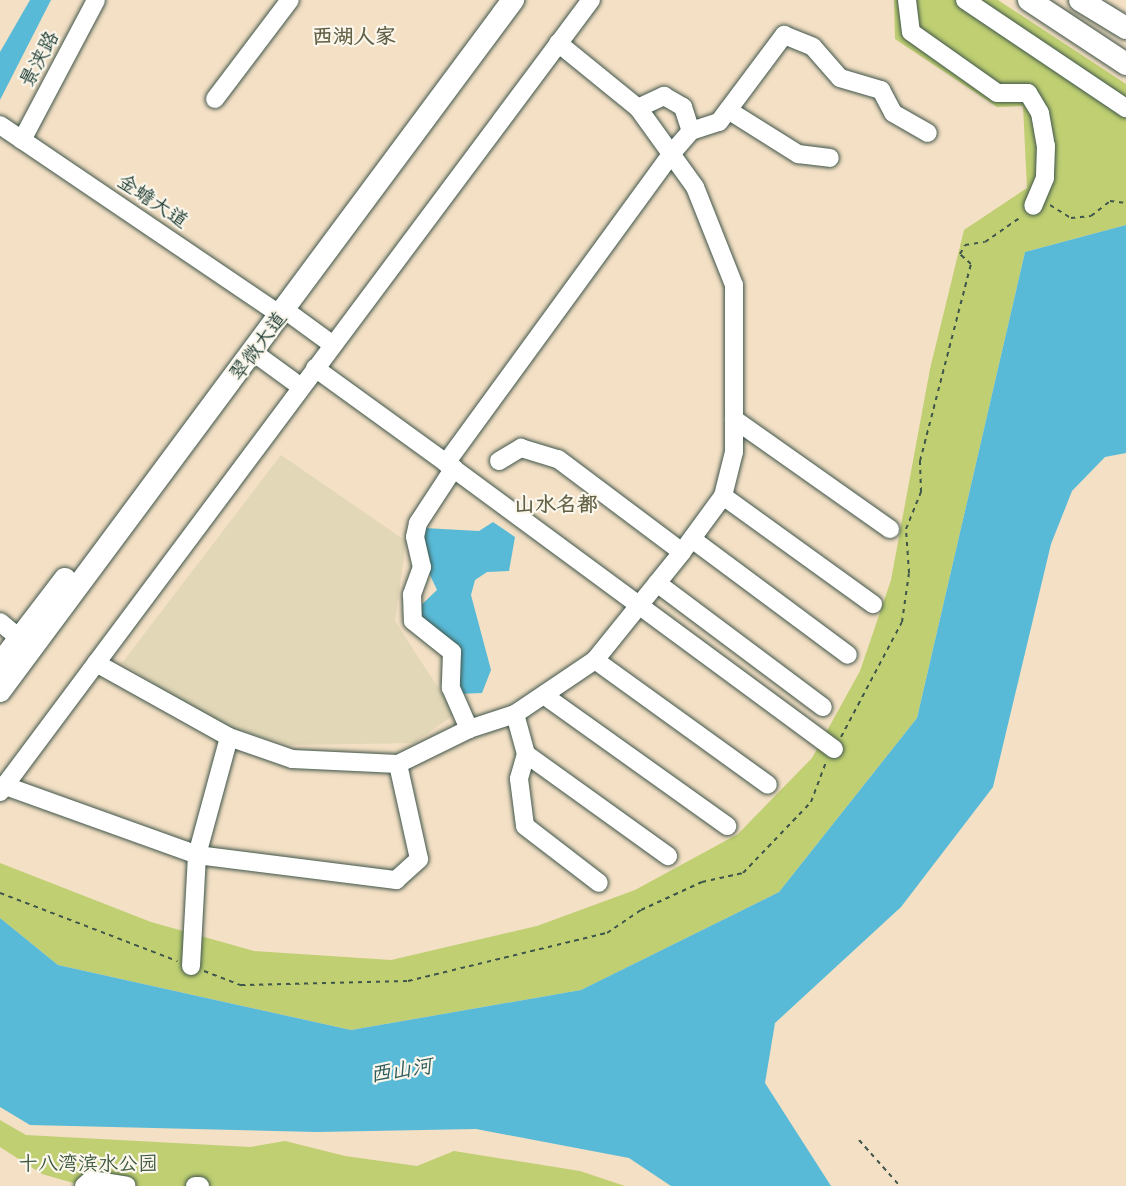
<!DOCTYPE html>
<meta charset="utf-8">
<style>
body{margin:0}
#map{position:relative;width:1126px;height:1186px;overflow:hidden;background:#f4e0c5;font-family:"Comic Neue","LXGW WenKai TC",sans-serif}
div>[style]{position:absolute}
.built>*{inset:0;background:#e2d7b7}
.green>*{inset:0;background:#bfcf72}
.water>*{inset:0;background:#59bad7}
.path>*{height:2px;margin-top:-1px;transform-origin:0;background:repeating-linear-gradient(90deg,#3f554a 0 4.5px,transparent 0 9px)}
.roads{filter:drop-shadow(0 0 2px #3f554a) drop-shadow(0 0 2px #3f554a)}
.minor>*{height:18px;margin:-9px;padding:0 9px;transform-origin:9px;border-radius:9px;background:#fff}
.major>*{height:22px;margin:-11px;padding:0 11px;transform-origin:11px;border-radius:11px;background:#fff}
span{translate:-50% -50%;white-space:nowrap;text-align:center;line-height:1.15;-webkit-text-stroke:4.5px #fbf7ec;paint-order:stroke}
.street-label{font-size:20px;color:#1f3d34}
.park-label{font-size:20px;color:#3f5a40}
.neighbourhood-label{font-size:21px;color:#626045;font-weight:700}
.water-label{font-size:21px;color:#2e5c5d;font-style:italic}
</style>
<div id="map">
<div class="built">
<i style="clip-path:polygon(281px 455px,406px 541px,395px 621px,455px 714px,414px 743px,291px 745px,216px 724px,122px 663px)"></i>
</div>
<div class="green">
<i style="clip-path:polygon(894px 0,998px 0,1126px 84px,1126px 225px,1025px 252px,917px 718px,779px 892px,581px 990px,351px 1030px,58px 965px,0 918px,0 863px,151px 922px,254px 951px,391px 960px,537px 926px,635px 890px,738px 834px,812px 758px,860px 671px,891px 580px,930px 369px,964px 230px,1027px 188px,1023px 106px,997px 107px,895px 39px)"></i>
<i style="clip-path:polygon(0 1120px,26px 1135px,250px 1147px,285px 1141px,345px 1156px,417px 1166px,454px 1151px,580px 1171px,625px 1186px,84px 1186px,42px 1174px,0 1147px)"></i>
</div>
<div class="water">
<i style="clip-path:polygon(30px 0,51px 0,0 100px,0 52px)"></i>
<i style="clip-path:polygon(1126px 225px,1126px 453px,1105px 457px,1072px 491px,1051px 544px,993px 787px,901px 907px,775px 1023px,765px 1083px,831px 1186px,671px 1186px,629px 1158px,476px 1129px,317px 1132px,30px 1125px,0 1107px,0 918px,58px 965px,351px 1030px,581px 990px,779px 892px,917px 718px,1025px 252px)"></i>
<i style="clip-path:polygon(493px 522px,515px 537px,509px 571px,487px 572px,475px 580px,471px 595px,491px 670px,482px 693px,458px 694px,450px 657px,434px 648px,418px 608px,437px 590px,423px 560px,424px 528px,479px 531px)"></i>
</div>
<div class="path">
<i style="left:1050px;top:205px;width:25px;rotate:32deg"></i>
<i style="left:1071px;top:218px;width:20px;rotate:-6deg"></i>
<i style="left:1091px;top:216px;width:24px;rotate:-38deg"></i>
<i style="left:1110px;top:201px;width:16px;rotate:7deg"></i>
<i style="left:841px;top:737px;width:130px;rotate:-62.1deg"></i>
<i style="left:902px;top:622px;width:49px;rotate:-81.9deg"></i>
<i style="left:909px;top:573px;width:44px;rotate:-93.9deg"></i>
<i style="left:906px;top:529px;width:40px;rotate:-68deg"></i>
<i style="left:921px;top:492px;width:31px;rotate:-92deg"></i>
<i style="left:920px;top:461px;width:203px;rotate:-75.5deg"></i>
<i style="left:971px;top:264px;width:15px;rotate:-138deg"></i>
<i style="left:960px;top:254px;width:10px;rotate:-61deg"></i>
<i style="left:965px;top:245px;width:20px;rotate:-9deg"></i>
<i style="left:985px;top:242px;width:44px;rotate:-34.8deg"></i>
<i style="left:0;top:893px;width:190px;rotate:21deg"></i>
<i style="left:204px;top:971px;width:40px;rotate:21deg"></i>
<i style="left:241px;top:985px;width:167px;rotate:-1.4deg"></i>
<i style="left:408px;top:981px;width:205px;rotate:-13.6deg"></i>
<i style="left:607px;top:933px;width:41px;rotate:-34.1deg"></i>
<i style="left:641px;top:910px;width:67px;rotate:-24.7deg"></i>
<i style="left:702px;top:882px;width:42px;rotate:-12.4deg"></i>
<i style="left:743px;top:873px;width:98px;rotate:-46.2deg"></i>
<i style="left:811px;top:802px;width:43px;rotate:-69.4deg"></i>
<i style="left:859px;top:1140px;width:62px;rotate:48.3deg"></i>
</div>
<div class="roads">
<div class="minor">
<i style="left:907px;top:0;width:32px;rotate:83deg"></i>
<i style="left:911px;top:32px;width:105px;rotate:35.3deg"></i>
<i style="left:997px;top:93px;width:31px"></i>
<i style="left:1028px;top:93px;width:23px;rotate:59deg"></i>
<i style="left:1040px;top:113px;width:34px;rotate:80deg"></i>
<i style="left:1046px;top:146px;width:32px;rotate:92deg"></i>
<i style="left:1045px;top:178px;width:30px;rotate:113deg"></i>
<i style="left:965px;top:0;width:194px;rotate:33.9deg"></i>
<i style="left:215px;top:99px;width:124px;rotate:-52.9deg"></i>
<i style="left:638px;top:108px;width:29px;rotate:-25deg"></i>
<i style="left:664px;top:96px;width:22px;rotate:30deg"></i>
<i style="left:683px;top:107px;width:25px;rotate:72deg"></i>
<i style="left:728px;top:110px;width:83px;rotate:32.2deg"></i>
<i style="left:798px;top:154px;width:32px;rotate:7deg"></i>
<i style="left:0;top:125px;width:339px;rotate:34.1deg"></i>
<i style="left:22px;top:140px;width:158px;rotate:-62.1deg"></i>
<i style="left:285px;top:310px;width:59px;rotate:36.1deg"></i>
<i style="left:253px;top:352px;width:59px;rotate:36.1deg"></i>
<i style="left:315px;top:368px;width:162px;rotate:35.9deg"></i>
<i style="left:446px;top:463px;width:382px;rotate:-53.9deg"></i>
<i style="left:671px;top:154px;width:30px;rotate:-49deg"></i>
<i style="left:691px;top:131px;width:29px;rotate:-18deg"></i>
<i style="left:719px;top:122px;width:109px;rotate:-53.2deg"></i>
<i style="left:784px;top:35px;width:31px;rotate:22deg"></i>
<i style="left:813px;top:47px;width:41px;rotate:48.9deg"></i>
<i style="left:840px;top:78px;width:43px;rotate:16.3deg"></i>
<i style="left:881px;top:90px;width:26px;rotate:62deg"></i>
<i style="left:893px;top:113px;width:40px;rotate:29.7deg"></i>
<i style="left:734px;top:419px;width:191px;rotate:35.2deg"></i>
<i style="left:499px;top:461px;width:26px;rotate:-31deg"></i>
<i style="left:521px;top:448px;width:39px;rotate:17deg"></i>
<i style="left:558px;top:459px;width:155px;rotate:36.9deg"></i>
<i style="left:446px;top:463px;width:482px;rotate:36.4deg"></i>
<i style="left:454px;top:468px;width:66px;rotate:123.2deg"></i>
<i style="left:418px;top:523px;width:14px;rotate:102deg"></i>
<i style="left:415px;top:537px;width:31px;rotate:77deg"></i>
<i style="left:422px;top:567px;width:30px;rotate:110deg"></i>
<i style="left:412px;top:595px;width:26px;rotate:88deg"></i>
<i style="left:413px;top:621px;width:50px;rotate:38.5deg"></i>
<i style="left:452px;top:652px;width:36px;rotate:92deg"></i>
<i style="left:451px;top:688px;width:45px;rotate:66.3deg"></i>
<i style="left:723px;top:496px;width:185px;rotate:35.8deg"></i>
<i style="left:692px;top:539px;width:194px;rotate:36.6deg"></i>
<i style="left:657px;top:583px;width:207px;rotate:36.8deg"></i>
<i style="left:0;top:622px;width:25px;rotate:40deg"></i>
<i style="left:595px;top:660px;width:213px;rotate:35.8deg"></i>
<i style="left:96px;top:663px;width:152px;rotate:29.1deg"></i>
<i style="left:229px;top:737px;width:67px;rotate:19.2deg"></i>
<i style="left:292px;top:759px;width:106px;rotate:2.7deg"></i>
<i style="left:398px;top:764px;width:79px;rotate:-26.2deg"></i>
<i style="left:469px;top:729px;width:48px;rotate:-18.1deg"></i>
<i style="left:515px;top:714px;width:97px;rotate:-34deg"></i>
<i style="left:595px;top:660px;width:139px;rotate:-51.1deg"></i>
<i style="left:682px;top:552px;width:69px;rotate:-53.8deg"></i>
<i style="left:723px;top:496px;width:45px;rotate:-76deg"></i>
<i style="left:734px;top:452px;width:167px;rotate:-90deg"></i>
<i style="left:734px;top:285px;width:105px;rotate:-111.7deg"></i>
<i style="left:695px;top:187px;width:97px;rotate:-125.8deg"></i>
<i style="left:638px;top:108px;width:103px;rotate:-140.9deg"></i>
<i style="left:545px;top:696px;width:224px;rotate:35.5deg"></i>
<i style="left:515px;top:714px;width:41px;rotate:74.6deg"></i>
<i style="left:526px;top:754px;width:175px;rotate:35.7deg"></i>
<i style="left:526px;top:754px;width:26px;rotate:106deg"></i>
<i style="left:519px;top:779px;width:47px;rotate:82.7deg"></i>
<i style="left:525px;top:826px;width:93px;rotate:37.6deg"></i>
<i style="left:3px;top:785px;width:206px;rotate:19.8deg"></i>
<i style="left:197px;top:855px;width:201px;rotate:7.2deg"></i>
<i style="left:396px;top:880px;width:31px;rotate:-42deg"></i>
<i style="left:419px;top:859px;width:97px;rotate:-102.5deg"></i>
<i style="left:0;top:792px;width:988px;rotate:-53.27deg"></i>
<i style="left:191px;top:966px;width:111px;rotate:-86.9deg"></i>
<i style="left:197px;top:855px;width:122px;rotate:-74.8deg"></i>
<i style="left:84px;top:1186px;width:9px;rotate:-41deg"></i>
<i style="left:91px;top:1180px;width:36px;rotate:9deg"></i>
<i style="left:195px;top:1186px;width:5px"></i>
</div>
<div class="major">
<i style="left:1029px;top:0;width:116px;rotate:33.4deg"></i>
<i style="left:1080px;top:0;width:54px;rotate:31.3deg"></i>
<i style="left:0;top:664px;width:107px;rotate:-52.6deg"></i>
<i style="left:0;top:691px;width:861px;rotate:-53.41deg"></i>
</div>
</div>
<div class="street-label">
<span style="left:39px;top:59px;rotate:-62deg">景浃路</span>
<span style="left:153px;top:201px;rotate:34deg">金蟾大道</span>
<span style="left:258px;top:346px;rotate:-53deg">翠微大道</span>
</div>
<div class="park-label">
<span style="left:88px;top:1163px">十八湾滨水公园</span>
</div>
<div class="neighbourhood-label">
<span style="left:354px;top:36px">西湖人家</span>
<span style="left:556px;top:504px">山水名都</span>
</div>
<div class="water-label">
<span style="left:401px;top:1070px;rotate:-9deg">西山河</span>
</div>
</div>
